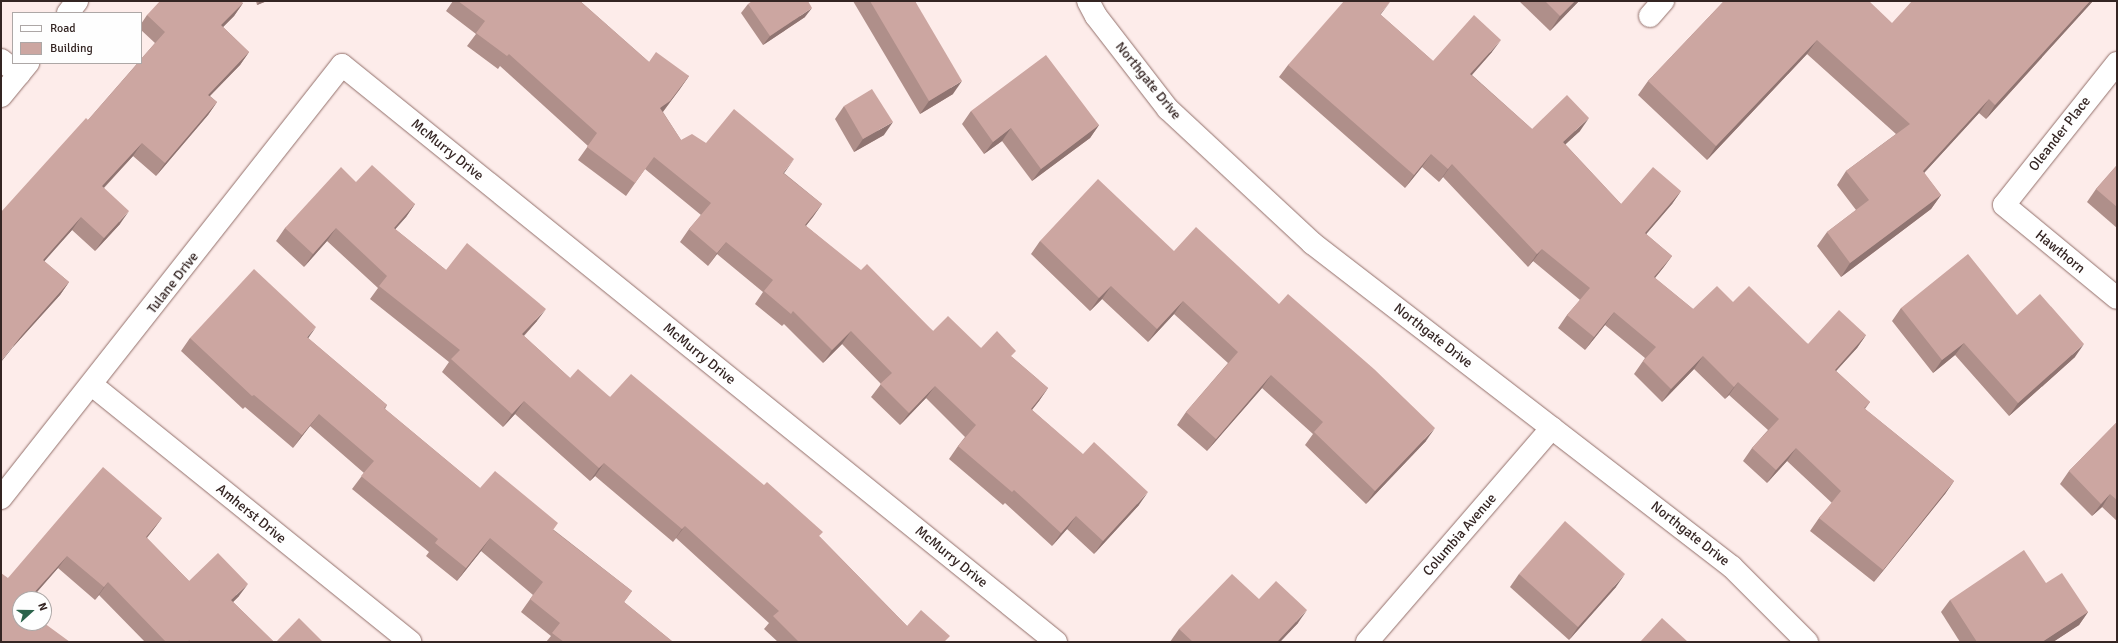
<!DOCTYPE html>
<style>
body{margin:0}
#map{position:relative;width:2118px;height:643px;overflow:hidden;background:#fdecea;font-family:Signika,sans-serif}
div>[style]{position:absolute}
.roads{filter:drop-shadow(0 0 1px #926f6a) drop-shadow(0 0 1px #926f6a)}
.minor>*{height:22px;margin:-11px;padding:0 11px;transform-origin:11px;border-radius:11px;background:#fff}
.wall>*{inset:0;background:#af8f8a}
.shaded-wall>*{inset:0;background:#8f7471}
.building>*{inset:0;background:#cca6a1}
span{translate:-50% -50%;white-space:nowrap;text-align:center;line-height:1.15;-webkit-text-stroke:3px #fefefe;paint-order:stroke}
.street-label{font-size:14px;color:#342523}
.frame{position:absolute;inset:0;border:2px solid #342523;pointer-events:none}
.legend{position:absolute;left:12px;top:12px;width:130px;height:52px;box-sizing:border-box;background:#fefefe;border:1px solid #ada7a6;margin:0;padding:5px 7px;list-style:none;font-size:12px;color:#342523}
.legend li{display:flex;align-items:center;gap:8px;height:20px}
.legend b{width:20px;border:1px solid #ada7a6}
.north{position:absolute;left:12px;top:591px;width:40px;height:40px;box-sizing:border-box;background:#fefefe;border:1px solid #ada7a6;border-radius:50%;rotate:69deg;font-size:11px;font-weight:700;line-height:16px;text-align:center;color:#342523}
.north::after{content:'';display:block;margin:auto;width:14px;height:18px;background:#2b634b;clip-path:polygon(50% 0,100% 100%,50% 72%,0 100%)}
</style>
<div id="map">
<div class="roads">
<div class="minor">
<i style="left:1088px;top:1px;width:17px;rotate:62deg"></i>
<i style="left:1096px;top:16px;width:118px;rotate:52.3deg"></i>
<i style="left:1168px;top:109px;width:197px;rotate:42.9deg"></i>
<i style="left:1312px;top:243px;width:530px;rotate:37.65deg"></i>
<i style="left:1732px;top:567px;width:106px;rotate:45deg"></i>
<i style="left:68px;top:13px;width:15px;rotate:-53deg"></i>
<i style="left:1650px;top:16px;width:20px;rotate:-49deg"></i>
<i style="left:1px;top:60px;width:23px;rotate:38deg"></i>
<i style="left:2117px;top:63px;width:181px;rotate:128.5deg"></i>
<i style="left:2004px;top:205px;width:146px;rotate:39.5deg"></i>
<i style="left:1px;top:96px;width:43px;rotate:-50.7deg"></i>
<i style="left:92px;top:385px;width:409px;rotate:38.9deg"></i>
<i style="left:1px;top:498px;width:551px;rotate:-51.78deg"></i>
<i style="left:342px;top:65px;width:918px;rotate:38.94deg"></i>
<i style="left:1367px;top:642px;width:283px;rotate:-49.2deg"></i>
</div>
</div>
<div class="wall">
<i style="clip-path:polygon(256px 1px,267px 1px,257px 5px)"></i>
<i style="clip-path:polygon(453px 1px,580px 1px,649px 62px,689px 76px,663px 112px,681px 140px,706px 143px,784px 173px,822px 204px,806px 226px,933px 331px,981px 348px,1012px 357px,1048px 388px,1039px 401px,1032px 410px,1139px 505px,1094px 554px,1067px 529px,1052px 546px,1005px 503px,1003px 505px,949px 459px,958px 446px,965px 437px,926px 398px,900px 425px,871px 397px,881px 384px,842px 344px,823px 363px,784px 324px,782px 326px,755px 304px,763px 292px,717px 254px,708px 266px,680px 242px,689px 229px,701px 215px,645px 169px,626px 196px,578px 160px,588px 146px,500px 66px,498px 69px,467px 46px,476px 34px,446px 11px)"></i>
<i style="clip-path:polygon(853px 1px,915px 1px,953px 94px,920px 114px)"></i>
<i style="clip-path:polygon(1519px 1px,1579px 1px,1550px 31px)"></i>
<i style="clip-path:polygon(1724px 1px,1892px 23px,2093px 1px,1986px 119px,1979px 113px,1924px 173px,1941px 195px,1931px 209px,1841px 277px,1817px 246px,1827px 232px,1856px 210px,1837px 185px,1846px 171px,1896px 134px,1807px 54px,1707px 160px,1638px 95px,1648px 81px)"></i>
<i style="clip-path:polygon(243px 3px,234px 16px,223px 27px,249px 52px,240px 65px,210px 96px,217px 102px,208px 115px,156px 176px,133px 156px,104px 188px,120px 224px,95px 251px,72px 230px,44px 261px,69px 282px,60px 295px,13px 347px,88px 120px,155px 43px,141px 30px,141px 24px,147px 15px)"></i>
<i style="clip-path:polygon(748px 4px,805px 17px,763px 45px,741px 13px)"></i>
<i style="clip-path:polygon(1381px 15px,1433px 61px,1492px 52px,1472px 75px,1532px 129px,1580px 131px,1565px 144px,1621px 204px,1681px 191px,1672px 204px,1646px 234px,1672px 256px,1663px 268px,1655px 278px,1693px 309px,1733px 302px,1808px 344px,1866px 335px,1857px 348px,1836px 371px,1870px 402px,1865px 409px,1954px 481px,1945px 494px,1874px 582px,1810px 531px,1819px 518px,1832px 503px,1787px 461px,1767px 483px,1743px 461px,1752px 448px,1768px 430px,1729px 395px,1725px 399px,1694px 369px,1662px 402px,1634px 374px,1643px 361px,1645px 358px,1605px 325px,1585px 350px,1558px 328px,1567px 315px,1580px 300px,1533px 261px,1528px 267px,1443px 177px,1439px 182px,1422px 167px,1405px 188px,1279px 77px,1288px 65px)"></i>
<i style="clip-path:polygon(844px 106px,884px 135px,854px 152px,835px 119px)"></i>
<i style="clip-path:polygon(971px 111px,1099px 125px,1090px 138px,1032px 181px,1002px 141px,984px 154px,962px 124px)"></i>
<i style="clip-path:polygon(2117px 165px,2117px 228px,2087px 202px,2096px 189px)"></i>
<i style="clip-path:polygon(356px 182px,415px 204px,406px 217px,395px 229px,446px 270px,537px 321px,524px 336px,570px 378px,610px 397px,820px 537px,907px 626px,945px 642px,778px 642px,764px 629px,769px 623px,676px 538px,673px 542px,595px 476px,590px 481px,515px 414px,503px 427px,442px 372px,449px 362px,370px 299px,378px 288px,327px 241px,304px 267px,276px 241px,285px 228px)"></i>
<i style="clip-path:polygon(1040px 241px,1174px 251px,1426px 441px,1366px 504px,1305px 445px,1313px 434px,1262px 388px,1207px 451px,1177px 425px,1186px 412px,1228px 363px,1174px 314px,1148px 342px,1102px 299px,1090px 311px,1031px 254px)"></i>
<i style="clip-path:polygon(1901px 308px,2017px 315px,2075px 357px,2009px 416px,1955px 355px,1933px 373px,1892px 321px)"></i>
<i style="clip-path:polygon(190px 338px,308px 338px,387px 405px,385px 409px,480px 488px,554px 530px,632px 591px,624px 602px,673px 642px,546px 642px,551px 636px,521px 612px,533px 595px,481px 551px,457px 581px,426px 556px,429px 552px,352px 489px,364px 473px,310px 426px,293px 448px,245px 407px,243px 409px,181px 351px)"></i>
<i style="clip-path:polygon(2117px 422px,2117px 521px,2102px 507px,2092px 516px,2060px 484px,2069px 471px)"></i>
<i style="clip-path:polygon(162px 518px,147px 538px,189px 581px,239px 596px,233px 602px,274px 642px,145px 642px,99px 595px,95px 600px,58px 568px,32px 597px,20px 623px,1px 642px,8px 578px)"></i>
<i style="clip-path:polygon(1519px 574px,1616px 587px,1569px 640px,1510px 587px)"></i>
<i style="clip-path:polygon(2046px 583px,2088px 612px,2079px 625px,2053px 642px,1960px 642px,1941px 612px,1950px 600px)"></i>
<i style="clip-path:polygon(1259px 599px,1298px 623px,1280px 642px,1170px 642px,1179px 629px)"></i>
</div>
<div class="shaded-wall">
<i style="clip-path:polygon(260px 1px,267px 1px,257px 5px)"></i>
<i style="clip-path:polygon(1575px 1px,1579px 1px,1550px 31px,1560px 16px)"></i>
<i style="clip-path:polygon(2090px 1px,2093px 1px,1986px 119px,1995px 105px)"></i>
<i style="clip-path:polygon(1390px 2px,1381px 14px,1371px 27px,1380px 14px)"></i>
<i style="clip-path:polygon(243px 3px,234px 16px,212px 38px,221px 25px)"></i>
<i style="clip-path:polygon(812px 8px,805px 17px,763px 45px,770px 36px)"></i>
<i style="clip-path:polygon(1501px 40px,1492px 52px,1461px 87px,1470px 74px)"></i>
<i style="clip-path:polygon(1817px 40px,1807px 54px,1707px 160px,1716px 146px)"></i>
<i style="clip-path:polygon(249px 52px,240px 65px,199px 107px,208px 95px)"></i>
<i style="clip-path:polygon(689px 76px,680px 89px,661px 114px,660px 108px)"></i>
<i style="clip-path:polygon(962px 81px,953px 94px,920px 114px,929px 101px)"></i>
<i style="clip-path:polygon(1989px 99px,1979px 113px,1913px 185px,1923px 171px)"></i>
<i style="clip-path:polygon(217px 102px,208px 115px,156px 176px,165px 163px)"></i>
<i style="clip-path:polygon(1589px 118px,1580px 131px,1554px 155px,1563px 142px)"></i>
<i style="clip-path:polygon(893px 122px,884px 135px,854px 152px,863px 139px)"></i>
<i style="clip-path:polygon(1099px 125px,1090px 138px,1032px 181px,1041px 169px)"></i>
<i style="clip-path:polygon(1011px 128px,1002px 141px,984px 154px,993px 142px)"></i>
<i style="clip-path:polygon(142px 143px,133px 156px,93px 199px,102px 186px)"></i>
<i style="clip-path:polygon(1431px 154px,1422px 167px,1405px 188px,1414px 175px)"></i>
<i style="clip-path:polygon(794px 159px,785px 172px,774px 185px,783px 173px)"></i>
<i style="clip-path:polygon(1452px 164px,1443px 177px,1439px 182px,1448px 169px)"></i>
<i style="clip-path:polygon(1681px 191px,1672px 204px,1636px 246px,1645px 233px)"></i>
<i style="clip-path:polygon(1941px 195px,1931px 209px,1841px 277px,1850px 263px)"></i>
<i style="clip-path:polygon(415px 204px,406px 217px,385px 241px,394px 228px)"></i>
<i style="clip-path:polygon(822px 204px,813px 217px,796px 238px,805px 225px)"></i>
<i style="clip-path:polygon(129px 211px,120px 224px,95px 251px,104px 238px)"></i>
<i style="clip-path:polygon(81px 217px,72px 230px,34px 273px,43px 260px)"></i>
<i style="clip-path:polygon(336px 228px,327px 241px,304px 267px,313px 254px)"></i>
<i style="clip-path:polygon(726px 242px,708px 266px,717px 253px)"></i>
<i style="clip-path:polygon(1542px 249px,1533px 261px,1528px 267px,1537px 254px)"></i>
<i style="clip-path:polygon(1672px 256px,1663px 268px,1645px 290px,1654px 277px)"></i>
<i style="clip-path:polygon(69px 282px,60px 295px,13px 347px,1px 362px,1px 361px,22px 335px)"></i>
<i style="clip-path:polygon(1111px 286px,1102px 299px,1090px 311px,1099px 298px)"></i>
<i style="clip-path:polygon(1183px 301px,1174px 314px,1148px 342px,1157px 329px)"></i>
<i style="clip-path:polygon(546px 309px,537px 321px,513px 347px,522px 334px)"></i>
<i style="clip-path:polygon(1614px 312px,1605px 325px,1585px 350px,1594px 337px)"></i>
<i style="clip-path:polygon(316px 327px,307px 340px,307px 337px)"></i>
<i style="clip-path:polygon(851px 331px,842px 344px,823px 363px,832px 350px)"></i>
<i style="clip-path:polygon(1866px 335px,1857px 348px,1826px 382px,1835px 370px)"></i>
<i style="clip-path:polygon(1964px 343px,1955px 355px,1933px 373px,1942px 360px)"></i>
<i style="clip-path:polygon(2084px 344px,2075px 357px,2009px 416px,2018px 403px)"></i>
<i style="clip-path:polygon(1703px 356px,1694px 369px,1662px 402px,1671px 389px)"></i>
<i style="clip-path:polygon(1271px 375px,1262px 388px,1207px 451px,1216px 439px)"></i>
<i style="clip-path:polygon(1738px 382px,1729px 395px,1725px 399px,1734px 387px)"></i>
<i style="clip-path:polygon(935px 386px,926px 398px,900px 425px,909px 413px)"></i>
<i style="clip-path:polygon(1048px 388px,1039px 401px,1022px 422px,1031px 409px)"></i>
<i style="clip-path:polygon(524px 401px,515px 414px,503px 427px,512px 414px)"></i>
<i style="clip-path:polygon(319px 414px,310px 426px,293px 448px,302px 435px)"></i>
<i style="clip-path:polygon(1435px 428px,1426px 441px,1366px 504px,1375px 491px)"></i>
<i style="clip-path:polygon(1796px 448px,1787px 461px,1767px 483px,1776px 470px)"></i>
<i style="clip-path:polygon(604px 463px,595px 476px,590px 481px,599px 468px)"></i>
<i style="clip-path:polygon(1954px 481px,1945px 494px,1874px 582px,1883px 570px)"></i>
<i style="clip-path:polygon(1148px 492px,1139px 505px,1094px 554px,1103px 541px)"></i>
<i style="clip-path:polygon(2110px 494px,2102px 507px,2092px 516px,2101px 504px)"></i>
<i style="clip-path:polygon(1076px 516px,1067px 529px,1052px 546px,1061px 533px)"></i>
<i style="clip-path:polygon(162px 518px,153px 530px,137px 549px,146px 537px)"></i>
<i style="clip-path:polygon(685px 526px,673px 542px,682px 529px)"></i>
<i style="clip-path:polygon(490px 538px,481px 551px,457px 581px,466px 568px)"></i>
<i style="clip-path:polygon(67px 556px,58px 568px,31px 599px,31px 596px)"></i>
<i style="clip-path:polygon(1625px 574px,1616px 587px,1569px 640px,1578px 627px)"></i>
<i style="clip-path:polygon(108px 582px,99px 595px,95px 600px,104px 587px)"></i>
<i style="clip-path:polygon(248px 584px,239px 596px,222px 613px,231px 600px)"></i>
<i style="clip-path:polygon(1307px 610px,1298px 623px,1280px 642px,1277px 642px)"></i>
<i style="clip-path:polygon(2088px 612px,2079px 625px,2053px 642px,2042px 642px)"></i>
</div>
<div class="building">
<i style="clip-path:polygon(160px 1px,241px 1px,243px 3px,221px 25px,249px 52px,208px 95px,217px 102px,165px 163px,142px 143px,102px 186px,129px 211px,104px 238px,81px 217px,43px 260px,69px 282px,22px 335px,1px 361px,1px 212px,86px 118px,88px 120px,138px 63px,141px 63px,141px 59px,165px 32px,147px 15px)"></i>
<i style="clip-path:polygon(458px 1px,580px 1px,649px 62px,656px 52px,689px 76px,670px 101px,660px 108px,681px 140px,692px 134px,706px 143px,734px 109px,794px 159px,783px 173px,822px 204px,805px 225px,861px 270px,867px 264px,933px 331px,948px 316px,981px 348px,997px 331px,1016px 351px,1011px 356px,1048px 388px,1031px 409px,1083px 454px,1094px 442px,1148px 492px,1103px 541px,1076px 516px,1061px 533px,1014px 490px,1012px 492px,958px 446px,976px 425px,935px 386px,909px 413px,880px 384px,892px 373px,851px 331px,832px 350px,793px 311px,791px 314px,764px 291px,773px 280px,726px 242px,717px 253px,689px 229px,711px 203px,654px 157px,635px 183px,587px 147px,597px 133px,509px 54px,507px 56px,476px 33px,485px 21px)"></i>
<i style="clip-path:polygon(752px 1px,808px 1px,812px 8px,770px 36px,748px 4px)"></i>
<i style="clip-path:polygon(870px 1px,915px 1px,962px 81px,929px 101px)"></i>
<i style="clip-path:polygon(1344px 1px,1390px 1px,1390px 2px,1380px 14px,1433px 61px,1474px 15px,1501px 40px,1470px 74px,1532px 129px,1567px 95px,1589px 118px,1563px 142px,1621px 204px,1653px 167px,1681px 191px,1645px 233px,1672px 256px,1654px 277px,1693px 309px,1717px 286px,1733px 302px,1749px 286px,1808px 344px,1839px 310px,1866px 335px,1835px 370px,1870px 402px,1864px 408px,1954px 481px,1883px 570px,1819px 518px,1841px 491px,1796px 448px,1776px 470px,1752px 448px,1779px 419px,1738px 382px,1734px 387px,1703px 356px,1671px 389px,1643px 361px,1656px 347px,1614px 312px,1594px 337px,1567px 315px,1590px 288px,1542px 249px,1537px 254px,1452px 164px,1448px 169px,1431px 154px,1414px 175px,1288px 65px)"></i>
<i style="clip-path:polygon(1545px 1px,1575px 1px,1560px 16px)"></i>
<i style="clip-path:polygon(1724px 1px,1869px 1px,1892px 23px,1912px 1px,2090px 1px,1995px 105px,1989px 99px,1923px 171px,1941px 195px,1850px 263px,1827px 232px,1869px 200px,1846px 171px,1910px 124px,1817px 40px,1716px 146px,1648px 81px)"></i>
<i style="clip-path:polygon(1046px 55px,1099px 125px,1041px 169px,1011px 128px,993px 142px,971px 111px)"></i>
<i style="clip-path:polygon(872px 89px,893px 122px,863px 139px,844px 106px)"></i>
<i style="clip-path:polygon(372px 165px,415px 204px,394px 228px,446px 270px,467px 243px,546px 309px,522px 334px,570px 378px,578px 369px,610px 397px,631px 374px,764px 485px,767px 482px,823px 532px,819px 536px,907px 626px,921px 610px,950px 636px,944px 642px,799px 642px,773px 616px,779px 611px,685px 526px,682px 529px,604px 463px,599px 468px,524px 401px,512px 414px,451px 359px,460px 350px,379px 286px,387px 276px,336px 228px,313px 254px,285px 228px,341px 167px,356px 182px)"></i>
<i style="clip-path:polygon(2117px 165px,2117px 207px,2096px 189px)"></i>
<i style="clip-path:polygon(1098px 179px,1174px 251px,1196px 227px,1279px 304px,1288px 294px,1374px 369px,1435px 428px,1375px 491px,1314px 432px,1323px 422px,1271px 375px,1216px 439px,1186px 412px,1238px 352px,1183px 301px,1157px 329px,1111px 286px,1099px 298px,1040px 241px)"></i>
<i style="clip-path:polygon(1968px 254px,2017px 315px,2040px 294px,2084px 344px,2018px 403px,1964px 343px,1942px 360px,1901px 308px)"></i>
<i style="clip-path:polygon(254px 269px,316px 327px,307px 337px,387px 405px,384px 408px,480px 488px,495px 471px,558px 523px,553px 530px,632px 591px,624px 602px,673px 642px,564px 642px,552px 633px,560px 623px,530px 599px,543px 582px,490px 538px,466px 568px,435px 543px,438px 539px,361px 476px,374px 461px,319px 414px,302px 435px,254px 395px,252px 396px,190px 338px)"></i>
<i style="clip-path:polygon(2117px 422px,2117px 500px,2110px 494px,2101px 504px,2069px 471px)"></i>
<i style="clip-path:polygon(103px 467px,162px 518px,146px 537px,189px 581px,218px 553px,248px 584px,231px 600px,274px 642px,191px 642px,189px 640px,188px 642px,166px 642px,108px 582px,104px 587px,67px 556px,31px 596px,35px 599px,20px 599px,20px 623px,44px 623px,70px 642px,1px 642px,1px 573px,8px 578px)"></i>
<i style="clip-path:polygon(1565px 521px,1625px 574px,1578px 627px,1519px 574px)"></i>
<i style="clip-path:polygon(2024px 550px,2046px 583px,2062px 573px,2088px 612px,2042px 642px,1977px 642px,1950px 600px)"></i>
<i style="clip-path:polygon(1232px 574px,1259px 599px,1276px 581px,1307px 610px,1277px 642px,1193px 642px,1179px 629px)"></i>
<i style="clip-path:polygon(44px 606px,46px 608px,44px 611px)"></i>
<i style="clip-path:polygon(299px 618px,323px 642px,276px 642px)"></i>
<i style="clip-path:polygon(1662px 618px,1688px 642px,1640px 642px)"></i>
</div>
<div class="street-label">
<span style="left:1148px;top:81px;rotate:51deg">Northgate Drive</span>
<span style="left:2060px;top:134px;rotate:-52deg">Oleander Place</span>
<span style="left:447px;top:150px;rotate:39deg">McMurry Drive</span>
<span style="left:2060px;top:252px;rotate:39deg">Hawthorn</span>
<span style="left:173px;top:283px;rotate:-52deg">Tulane Drive</span>
<span style="left:1433px;top:336px;rotate:38deg">Northgate Drive</span>
<span style="left:699px;top:354px;rotate:39deg">McMurry Drive</span>
<span style="left:251px;top:514px;rotate:39deg">Amherst Drive</span>
<span style="left:1690px;top:534px;rotate:38deg">Northgate Drive</span>
<span style="left:1460px;top:535px;rotate:-49deg">Columbia Avenue</span>
<span style="left:951px;top:557px;rotate:39deg">McMurry Drive</span>
</div>
<div class="frame"></div>
<ul class="legend">
<li><b style="height:5px;background:#fff"></b>Road</li>
<li><b style="height:11px;background:#cca6a1"></b>Building</li>
</ul>
<div class="north">N</div>
</div>
